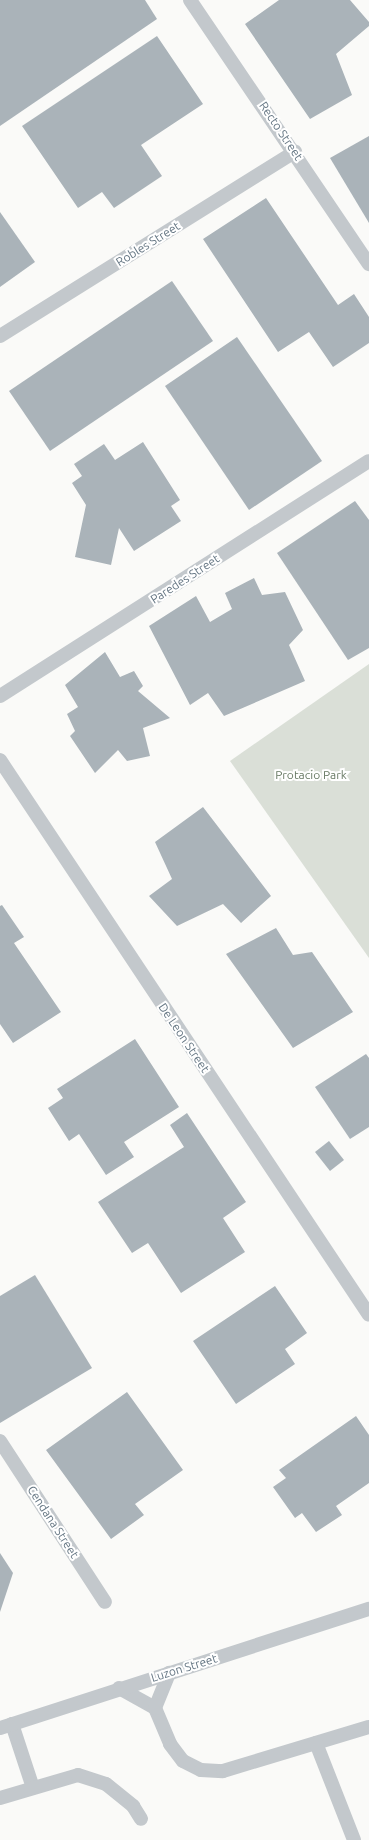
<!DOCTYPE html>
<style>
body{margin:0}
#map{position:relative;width:369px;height:1840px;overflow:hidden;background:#fafaf8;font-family:Ubuntu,sans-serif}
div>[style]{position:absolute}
.green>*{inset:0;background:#dadfd7}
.building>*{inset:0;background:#aab3b9}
.lane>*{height:14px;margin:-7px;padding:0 7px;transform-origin:7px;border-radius:7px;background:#c3c8cc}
span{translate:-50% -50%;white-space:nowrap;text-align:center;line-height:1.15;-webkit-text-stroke:4px #fff;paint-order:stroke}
.street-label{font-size:12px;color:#657683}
.park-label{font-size:12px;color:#687a64}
</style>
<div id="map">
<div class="green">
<i style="clip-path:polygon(369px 664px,369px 958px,230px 761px)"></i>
</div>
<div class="building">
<i style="clip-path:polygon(0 0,145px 0,157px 19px,0 126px)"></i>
<i style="clip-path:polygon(279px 0,350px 0,369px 22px,369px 26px,336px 54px,352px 95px,310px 119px,245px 24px)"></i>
<i style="clip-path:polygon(157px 36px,203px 104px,141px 145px,162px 176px,114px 208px,102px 192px,78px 208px,22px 126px)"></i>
<i style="clip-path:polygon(369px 136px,369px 223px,330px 158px)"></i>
<i style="clip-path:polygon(266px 198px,338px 305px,354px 294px,369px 317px,369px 343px,333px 367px,309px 332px,278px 352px,203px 239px)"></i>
<i style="clip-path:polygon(0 212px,35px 262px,0 287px)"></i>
<i style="clip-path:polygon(172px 281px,213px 341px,50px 451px,9px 391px)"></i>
<i style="clip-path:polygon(237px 337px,322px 461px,249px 510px,165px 386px)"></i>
<i style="clip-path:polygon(143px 442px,180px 500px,171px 506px,181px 521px,134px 551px,119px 528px,111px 565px,75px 557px,86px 505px,72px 483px,82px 476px,74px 464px,104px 444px,115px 460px)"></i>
<i style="clip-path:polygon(355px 501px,369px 520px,369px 648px,348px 660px,277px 553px)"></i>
<i style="clip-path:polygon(254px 578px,262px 595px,285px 592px,303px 630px,289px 645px,305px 681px,224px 716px,208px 693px,190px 705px,149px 626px,196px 596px,210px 622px,232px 609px,225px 593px)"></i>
<i style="clip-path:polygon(105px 652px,120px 677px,134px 671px,143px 686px,138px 691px,170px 718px,143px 728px,150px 756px,127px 761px,118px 750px,95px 773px,70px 736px,75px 731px,67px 714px,78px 707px,65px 685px)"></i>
<i style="clip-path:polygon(203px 807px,271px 896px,241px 923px,223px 904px,177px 926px,149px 896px,172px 879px,155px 842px)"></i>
<i style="clip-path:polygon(2px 905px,24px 937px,14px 943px,61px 1012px,13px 1043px,0 1024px,0 906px)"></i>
<i style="clip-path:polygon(276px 928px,293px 955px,312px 952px,353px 1012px,293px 1048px,226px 954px)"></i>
<i style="clip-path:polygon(135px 1039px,179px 1107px,124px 1142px,134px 1157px,106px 1175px,79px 1134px,69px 1141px,48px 1108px,63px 1098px,57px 1089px)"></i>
<i style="clip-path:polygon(366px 1054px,369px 1058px,369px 1127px,350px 1139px,315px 1087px)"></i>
<i style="clip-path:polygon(187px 1113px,246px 1202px,223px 1218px,245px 1252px,181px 1293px,148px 1243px,132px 1253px,98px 1202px,184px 1147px,170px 1125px)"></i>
<i style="clip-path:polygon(329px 1141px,344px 1160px,330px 1171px,315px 1152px)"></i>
<i style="clip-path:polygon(35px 1275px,92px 1368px,0 1423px,0 1296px)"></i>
<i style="clip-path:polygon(275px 1286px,307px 1333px,285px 1349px,295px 1364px,236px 1404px,193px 1341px)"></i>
<i style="clip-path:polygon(127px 1392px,183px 1470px,135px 1504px,144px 1515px,111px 1539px,46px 1450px)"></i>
<i style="clip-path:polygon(356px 1416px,369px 1435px,369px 1483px,336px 1506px,342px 1515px,316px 1532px,302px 1513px,295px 1518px,273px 1487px,286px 1478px,279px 1470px)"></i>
<i style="clip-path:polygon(0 1553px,13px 1573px,0 1612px)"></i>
</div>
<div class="lane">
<i style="left:190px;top:0;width:319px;rotate:55.9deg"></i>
<i style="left:0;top:336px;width:348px;rotate:-32deg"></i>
<i style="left:0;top:696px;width:437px;rotate:-32.5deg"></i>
<i style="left:0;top:760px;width:666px;rotate:56.38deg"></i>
<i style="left:0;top:1441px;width:192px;rotate:56.9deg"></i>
<i style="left:119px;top:1688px;width:41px;rotate:29.1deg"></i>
<i style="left:155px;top:1708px;width:39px;rotate:67deg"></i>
<i style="left:170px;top:1744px;width:21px;rotate:53deg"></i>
<i style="left:183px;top:1761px;width:20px;rotate:27deg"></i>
<i style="left:201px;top:1770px;width:22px;rotate:3deg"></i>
<i style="left:223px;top:1771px;width:152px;rotate:-16.8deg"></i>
<i style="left:155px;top:1708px;width:38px;rotate:-68deg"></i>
<i style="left:12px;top:1724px;width:67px;rotate:71.8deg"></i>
<i style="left:0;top:1728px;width:388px;rotate:-17.9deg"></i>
<i style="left:316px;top:1743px;width:104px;rotate:68.6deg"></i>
<i style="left:0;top:1798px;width:81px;rotate:-16.4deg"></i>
<i style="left:78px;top:1775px;width:29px;rotate:18deg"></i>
<i style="left:106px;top:1784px;width:35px;rotate:39deg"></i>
<i style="left:133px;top:1806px;width:15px;rotate:58deg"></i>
</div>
<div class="street-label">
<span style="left:281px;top:131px;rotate:56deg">Recto Street</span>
<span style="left:148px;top:244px;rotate:-32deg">Robles Street</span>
<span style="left:185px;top:579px;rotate:-33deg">Paredes Street</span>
<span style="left:184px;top:1038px;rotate:56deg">De Leon Street</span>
<span style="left:53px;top:1522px;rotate:57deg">Cendana Street</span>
<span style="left:184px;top:1668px;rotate:-17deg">Luzon Street</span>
</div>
<div class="park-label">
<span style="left:311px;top:775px">Protacio Park</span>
</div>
</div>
